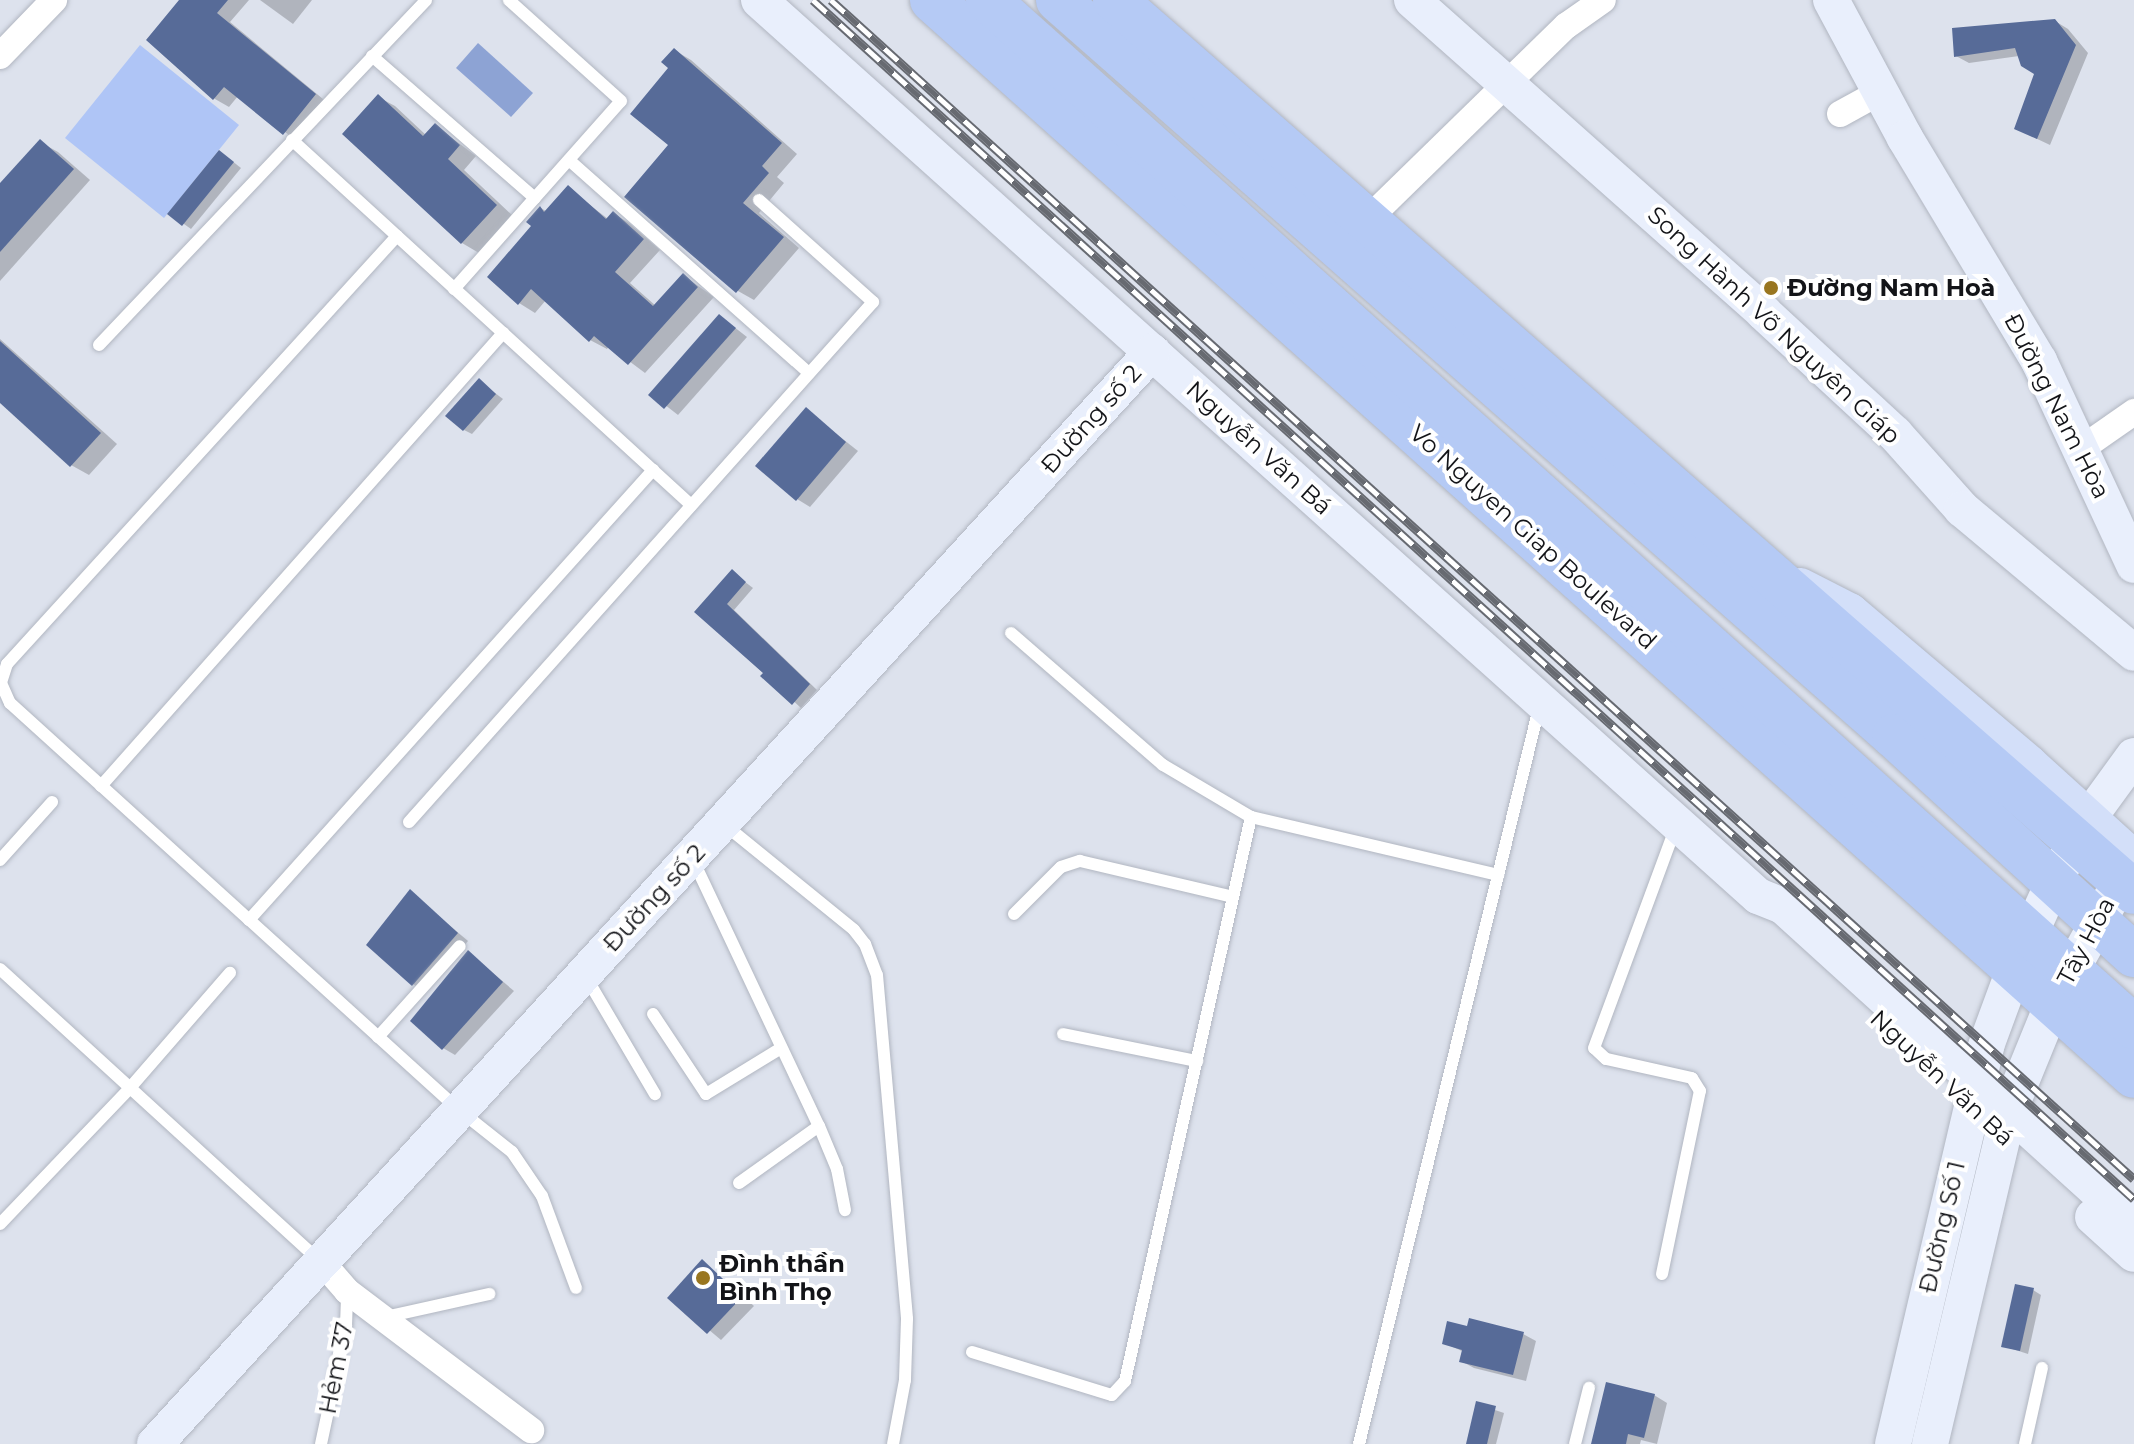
<!DOCTYPE html>
<meta charset="utf-8">
<style>
body{margin:0}
#map{position:relative;width:2134px;height:1444px;overflow:hidden;background:#dde2ed;font-family:Montserrat,sans-serif}
div>[style]{position:absolute}
.green>*{inset:0;background:#afc5f6}
.water>*{inset:0;background:#8da3d4}
.shadow>*{inset:0;background:#0003}
.building>*{inset:0;background:#576b98}
.roads{filter:drop-shadow(0 0 2px #b1b6c1) drop-shadow(0 0 2px #b1b6c1)}
.lane>*{height:12px;margin:-6px;padding:0 6px;transform-origin:6px;border-radius:6px;background:#fff}
.street>*{height:26px;margin:-13px;padding:0 13px;transform-origin:13px;border-radius:13px;background:#fff}
.secondary>*{height:36px;margin:-18px;padding:0 18px;transform-origin:18px;border-radius:18px;background:#e9effc}
.primary>*{height:40px;margin:-20px;padding:0 20px;transform-origin:20px;border-radius:20px;background:#d3dff9}
.highway>*{height:44px;margin:-22px;padding:0 22px;transform-origin:22px;border-radius:22px;background:#b5caf5}
.rail>*{height:9px;margin-top:-4.5px;transform-origin:0;background:repeating-linear-gradient(90deg,#fff 0 18px,#676a71 0 36px);box-sizing:border-box;border-block:2px solid #676a71}
.dots>*{width:22px;height:22px;translate:-50% -50%;box-sizing:border-box;border:4px solid #fff;border-radius:50%}
span{translate:-50% -50%;white-space:nowrap;text-align:center;line-height:1.15;-webkit-text-stroke:8px #fff;paint-order:stroke}
.poi-label{font-size:24px;color:#131418;font-weight:700}
.left{translate:0 -50%;text-align:left}
.street-label{font-size:24px;color:#131418}
</style>
<div id="map">
<div class="green">
<i style="clip-path:polygon(140px 45px,239px 125px,164px 218px,65px 138px)"></i>
</div>
<div class="water">
<i style="clip-path:polygon(478px 43px,533px 93px,511px 117px,456px 68px)"></i>
</div>
<div class="shadow">
<i style="clip-path:polygon(182px 0,249px 0,230px 22px,329px 104px,298px 142px,238px 96px,229px 107px,215px 99px,149px 40px)"></i>
<i style="clip-path:polygon(260px 0,312px 0,293px 24px)"></i>
<i style="clip-path:polygon(2055px 21px,2068px 29px,2088px 53px,2050px 145px,2029px 135px,2037px 73px,2019px 56px,1969px 63px,1956px 56px)"></i>
<i style="clip-path:polygon(674px 50px,691px 60px,797px 154px,777px 177px,784px 183px,759px 213px,799px 248px,754px 300px,738px 291px,670px 145px)"></i>
<i style="clip-path:polygon(378px 97px,395px 106px,427px 136px,436px 126px,476px 156px,464px 170px,513px 216px,479px 253px,462px 243px,345px 134px)"></i>
<i style="clip-path:polygon(40px 142px,58px 152px,90px 180px,0 281px,0 186px)"></i>
<i style="clip-path:polygon(227px 157px,241px 168px,191px 229px,170px 214px)"></i>
<i style="clip-path:polygon(568px 188px,608px 219px,613px 213px,629px 223px,660px 250px,630px 283px,656px 306px,684px 276px,714px 297px,645px 373px,609px 346px,607px 349px,590px 340px,546px 300px,535px 313px,519px 303px,541px 208px,547px 212px)"></i>
<i style="clip-path:polygon(720px 316px,747px 337px,678px 415px,651px 394px)"></i>
<i style="clip-path:polygon(0 339px,117px 444px,89px 475px,71px 465px,0 400px)"></i>
<i style="clip-path:polygon(479px 381px,503px 399px,472px 434px,464px 430px)"></i>
<i style="clip-path:polygon(806px 410px,858px 451px,810px 507px,797px 499px)"></i>
<i style="clip-path:polygon(732px 572px,753px 588px,734px 610px,817px 690px,801px 708px,697px 612px)"></i>
<i style="clip-path:polygon(410px 892px,468px 941px,424px 991px,413px 984px)"></i>
<i style="clip-path:polygon(468px 952px,514px 991px,455px 1055px,443px 1048px)"></i>
<i style="clip-path:polygon(702px 1262px,754px 1306px,721px 1340px,670px 1297px)"></i>
<i style="clip-path:polygon(2033px 1290px,2041px 1295px,2028px 1354px,2003px 1346px)"></i>
<i style="clip-path:polygon(1523px 1334px,1536px 1341px,1526px 1381px,1474px 1368px,1461px 1361px,1464px 1352px,1444px 1343px)"></i>
<i style="clip-path:polygon(1654px 1395px,1667px 1403px,1657px 1444px,1641px 1440px,1640px 1444px,1599px 1444px)"></i>
<i style="clip-path:polygon(1477px 1404px,1504px 1413px,1496px 1444px,1471px 1444px)"></i>
</div>
<div class="building">
<i style="clip-path:polygon(179px 0,228px 0,217px 13px,316px 94px,283px 135px,224px 87px,213px 100px,146px 40px)"></i>
<i style="clip-path:polygon(2055px 19px,2076px 45px,2037px 139px,2014px 129px,2034px 74px,2021px 66px,2015px 48px,1954px 57px,1952px 28px)"></i>
<i style="clip-path:polygon(674px 48px,782px 143px,762px 166px,769px 173px,743px 203px,784px 237px,736px 293px,624px 197px,668px 145px,630px 114px,668px 68px,661px 62px)"></i>
<i style="clip-path:polygon(378px 94px,423px 136px,435px 123px,460px 145px,448px 159px,497px 205px,461px 244px,342px 134px)"></i>
<i style="clip-path:polygon(40px 139px,74px 169px,0 252px,0 183px)"></i>
<i style="clip-path:polygon(219px 150px,234px 162px,182px 226px,167px 214px)"></i>
<i style="clip-path:polygon(568px 185px,606px 219px,613px 211px,644px 239px,615px 272px,653px 306px,683px 273px,698px 287px,628px 365px,594px 336px,589px 342px,531px 289px,518px 305px,487px 277px,531px 226px,526px 222px,540px 206px,544px 212px)"></i>
<i style="clip-path:polygon(719px 314px,736px 328px,664px 409px,648px 395px)"></i>
<i style="clip-path:polygon(0 341px,101px 433px,70px 467px,0 403px)"></i>
<i style="clip-path:polygon(479px 378px,496px 394px,463px 431px,445px 416px)"></i>
<i style="clip-path:polygon(806px 407px,846px 442px,796px 501px,755px 466px)"></i>
<i style="clip-path:polygon(732px 569px,746px 582px,727px 604px,810px 684px,792px 705px,760px 676px,763px 673px,694px 612px)"></i>
<i style="clip-path:polygon(410px 889px,458px 933px,412px 986px,366px 945px)"></i>
<i style="clip-path:polygon(468px 950px,503px 982px,442px 1050px,410px 1021px)"></i>
<i style="clip-path:polygon(702px 1259px,742px 1297px,707px 1334px,667px 1298px)"></i>
<i style="clip-path:polygon(2015px 1284px,2034px 1288px,2020px 1351px,2001px 1347px)"></i>
<i style="clip-path:polygon(1469px 1318px,1524px 1332px,1513px 1375px,1459px 1362px,1462px 1350px,1442px 1344px,1447px 1321px,1467px 1326px)"></i>
<i style="clip-path:polygon(1606px 1382px,1655px 1394px,1644px 1438px,1628px 1434px,1626px 1444px,1591px 1444px)"></i>
<i style="clip-path:polygon(1476px 1401px,1496px 1406px,1487px 1444px,1466px 1444px)"></i>
</div>
<div class="roads">
<div class="lane">
<i style="left:372px;top:56px;width:216px;rotate:41.1deg"></i>
<i style="left:292px;top:140px;width:541px;rotate:42.45deg"></i>
<i style="left:569px;top:160px;width:321px;rotate:41.6deg"></i>
<i style="left:397px;top:236px;width:579px;rotate:132.34deg"></i>
<i style="left:7px;top:664px;width:20px;rotate:108deg"></i>
<i style="left:1px;top:683px;width:22px;rotate:66deg"></i>
<i style="left:10px;top:703px;width:606px;rotate:42.19deg"></i>
<i style="left:459px;top:1110px;width:68px;rotate:38.4deg"></i>
<i style="left:512px;top:1152px;width:53px;rotate:55.7deg"></i>
<i style="left:542px;top:1196px;width:98px;rotate:69.7deg"></i>
<i style="left:454px;top:289px;width:251px;rotate:-48.4deg"></i>
<i style="left:621px;top:101px;width:151px;rotate:-138deg"></i>
<i style="left:99px;top:345px;width:475px;rotate:-46.5deg"></i>
<i style="left:1011px;top:633px;width:201px;rotate:41deg"></i>
<i style="left:1163px;top:765px;width:102px;rotate:30.6deg"></i>
<i style="left:1251px;top:817px;width:254px;rotate:13.2deg"></i>
<i style="left:101px;top:786px;width:606px;rotate:-48.41deg"></i>
<i style="left:409px;top:822px;width:697px;rotate:-48.26deg"></i>
<i style="left:873px;top:302px;width:153px;rotate:-138.2deg"></i>
<i style="left:725px;top:825px;width:166px;rotate:39.1deg"></i>
<i style="left:854px;top:930px;width:18px;rotate:52deg"></i>
<i style="left:865px;top:944px;width:33px;rotate:69deg"></i>
<i style="left:877px;top:975px;width:345px;rotate:85deg"></i>
<i style="left:907px;top:1319px;width:61px;rotate:91.9deg"></i>
<i style="left:905px;top:1380px;width:65px;rotate:100.6deg"></i>
<i style="left:0;top:860px;width:78px;rotate:-48.1deg"></i>
<i style="left:694px;top:862px;width:292px;rotate:64.7deg"></i>
<i style="left:819px;top:1126px;width:47px;rotate:67.3deg"></i>
<i style="left:837px;top:1169px;width:42px;rotate:79deg"></i>
<i style="left:1014px;top:914px;width:66px;rotate:-45deg"></i>
<i style="left:1061px;top:867px;width:20px;rotate:-18deg"></i>
<i style="left:1080px;top:861px;width:157px;rotate:13.2deg"></i>
<i style="left:249px;top:920px;width:605px;rotate:-48.08deg"></i>
<i style="left:0;top:969px;width:430px;rotate:42.4deg"></i>
<i style="left:586px;top:977px;width:136px;rotate:59.5deg"></i>
<i style="left:653px;top:1014px;width:96px;rotate:56.5deg"></i>
<i style="left:706px;top:1094px;width:88px;rotate:-31.5deg"></i>
<i style="left:1063px;top:1034px;width:137px;rotate:11.4deg"></i>
<i style="left:378px;top:1037px;width:122px;rotate:-48deg"></i>
<i style="left:739px;top:1183px;width:98px;rotate:-35.5deg"></i>
<i style="left:0;top:1224px;width:187px;rotate:-46.3deg"></i>
<i style="left:129px;top:1089px;width:154px;rotate:-49deg"></i>
<i style="left:1662px;top:1274px;width:187px;rotate:-78.3deg"></i>
<i style="left:1700px;top:1091px;width:15px;rotate:-122deg"></i>
<i style="left:1692px;top:1078px;width:88px;rotate:-167.5deg"></i>
<i style="left:1606px;top:1059px;width:16px;rotate:-137deg"></i>
<i style="left:1594px;top:1048px;width:237px;rotate:-69.7deg"></i>
<i style="left:385px;top:1317px;width:107px;rotate:-12.5deg"></i>
<i style="left:972px;top:1352px;width:146px;rotate:17.1deg"></i>
<i style="left:1112px;top:1395px;width:19px;rotate:-47deg"></i>
<i style="left:1125px;top:1381px;width:578px;rotate:-77.41deg"></i>
<i style="left:321px;top:1444px;width:121px;rotate:-78deg"></i>
<i style="left:346px;top:1326px;width:32px;rotate:-88deg"></i>
<i style="left:1359px;top:1444px;width:758px;rotate:-76.26deg"></i>
<i style="left:1575px;top:1444px;width:58px;rotate:-76deg"></i>
<i style="left:2025px;top:1444px;width:78px;rotate:-77.4deg"></i>
</div>
<div class="street">
<i style="left:0;top:56px;width:78px;rotate:-46deg"></i>
<i style="left:1840px;top:114px;width:46px;rotate:-28.8deg"></i>
<i style="left:1367px;top:220px;width:278px;rotate:-44.3deg"></i>
<i style="left:1566px;top:26px;width:45px;rotate:-35.1deg"></i>
<i style="left:2081px;top:449px;width:65px;rotate:-34.9deg"></i>
<i style="left:321px;top:1261px;width:40px;rotate:49deg"></i>
<i style="left:347px;top:1291px;width:231px;rotate:37.1deg"></i>
</div>
<div class="secondary">
<i style="left:759px;top:0;width:1342px;rotate:41.89deg"></i>
<i style="left:1758px;top:896px;width:27px;rotate:22deg"></i>
<i style="left:1783px;top:906px;width:474px;rotate:42.2deg"></i>
<i style="left:1412px;top:0;width:471px;rotate:41.6deg"></i>
<i style="left:1764px;top:313px;width:178px;rotate:42.7deg"></i>
<i style="left:1895px;top:434px;width:101px;rotate:48.2deg"></i>
<i style="left:1962px;top:509px;width:224px;rotate:39.9deg"></i>
<i style="left:1831px;top:0;width:157px;rotate:61.8deg"></i>
<i style="left:1905px;top:138px;width:260px;rotate:59deg"></i>
<i style="left:2039px;top:361px;width:225px;rotate:65deg"></i>
<i style="left:2093px;top:1217px;width:55px;rotate:42.1deg"></i>
<i style="left:155px;top:1444px;width:1479px;rotate:-47.6deg"></i>
<i style="left:1893px;top:1444px;width:409px;rotate:-76.8deg"></i>
<i style="left:1986px;top:1046px;width:84px;rotate:-69.8deg"></i>
<i style="left:2015px;top:967px;width:94px;rotate:-65.6deg"></i>
<i style="left:2054px;top:881px;width:71px;rotate:-61.3deg"></i>
<i style="left:2088px;top:819px;width:78px;rotate:-53.9deg"></i>
<i style="left:1930px;top:1444px;width:342px;rotate:-76.7deg"></i>
<i style="left:2009px;top:1111px;width:117px;rotate:-67.8deg"></i>
<i style="left:2053px;top:1003px;width:167px;rotate:-61deg"></i>
</div>
<div class="primary">
<i style="left:1800px;top:588px;width:55px;rotate:27deg"></i>
<i style="left:1849px;top:613px;width:235px;rotate:40.3deg"></i>
<i style="left:2028px;top:765px;width:143px;rotate:42.2deg"></i>
</div>
<div class="highway">
<i style="left:932px;top:0;width:1613px;rotate:41.83deg"></i>
<i style="left:988px;top:0;width:1539px;rotate:41.87deg"></i>
<i style="left:1058px;top:0;width:1114px;rotate:41.36deg"></i>
<i style="left:1894px;top:736px;width:325px;rotate:42.4deg"></i>
<i style="left:1115px;top:0;width:1354px;rotate:41.2deg"></i>
</div>
</div>
<div class="rail">
<i style="left:813px;top:0;width:1784px;rotate:42.23deg"></i>
<i style="left:831px;top:0;width:1757px;rotate:42.14deg"></i>
</div>
<div class="dots">
<i style="left:1771px;top:288px;background:#997620"></i>
<i style="left:703px;top:1278px;background:#997620"></i>
</div>
<div class="poi-label">
<span class="left" style="left:1787px;top:288px">Đường Nam Hoà</span>
<span class="left" style="left:719px;top:1278px">Đình thần<br>Bình Thọ</span>
</div>
<div class="street-label">
<span style="left:1774px;top:325px;rotate:43deg">Song Hành Võ Nguyên Giáp</span>
<span style="left:2057px;top:406px;rotate:63deg">Đường Nam Hòa</span>
<span style="left:1091px;top:419px;rotate:-48deg">Đường số 2</span>
<span style="left:1259px;top:448px;rotate:42deg">Nguyễn Văn Bá</span>
<span style="left:1533px;top:537px;rotate:42deg">Vo Nguyen Giap Boulevard</span>
<span style="left:654px;top:898px;rotate:-47deg">Đường số 2</span>
<span style="left:2086px;top:941px;rotate:-62deg">Tây Hòa</span>
<span style="left:1942px;top:1078px;rotate:43deg">Nguyễn Văn Bá</span>
<span style="left:1942px;top:1227px;rotate:-77deg">Đường Số 1</span>
<span style="left:336px;top:1368px;rotate:-79deg">Hẻm 37</span>
</div>
</div>
